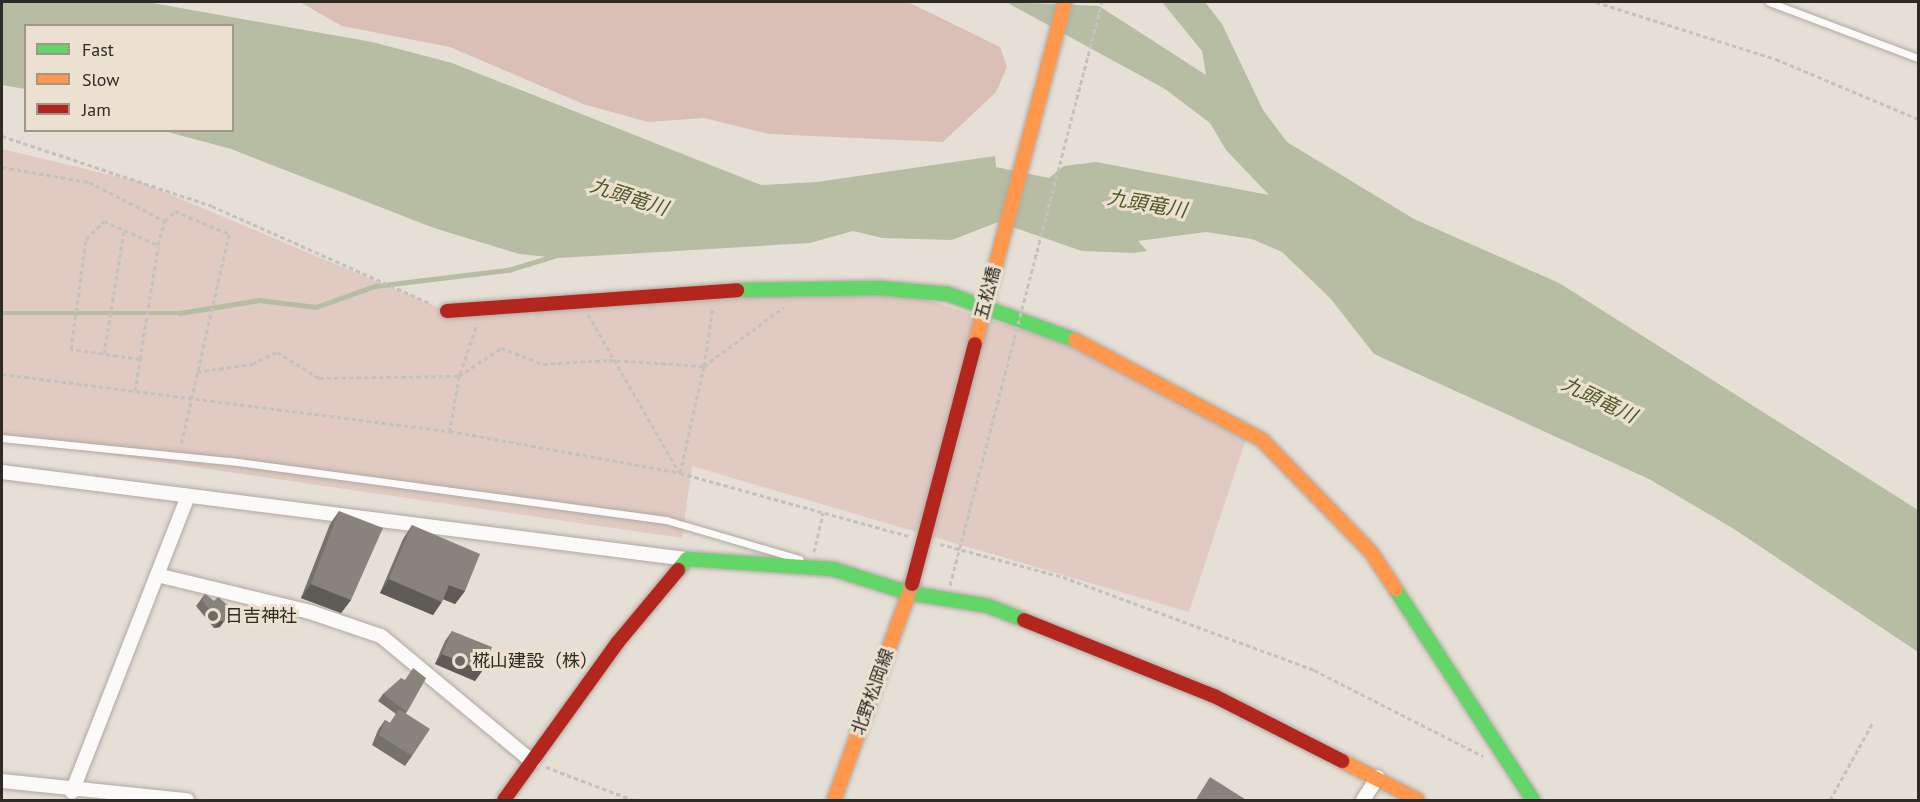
<!DOCTYPE html>
<meta charset="utf-8">
<style>
body{margin:0}
#map{position:relative;width:1920px;height:802px;overflow:hidden;background:#e6dfd6;font-family:"PT Sans","Noto Sans JP",sans-serif}
div>[style]{position:absolute}
.green>*{inset:0;background:#e0cac1}
.forest>*{inset:0;background:#d9bfb6}
.water>*{inset:0;background:#b6bda2}
.stream>*{height:4.5px;margin:-2.25px;padding:0 2.25px;transform-origin:2.25px;border-radius:2.25px;background:#b6bda2}
.path>*{height:3px;margin-top:-1.5px;transform-origin:0;background:repeating-linear-gradient(90deg,#c4c1be 0 4.5px,transparent 0 7.5px)}
.roads{filter:drop-shadow(0 0 2px #aea9a2) drop-shadow(0 0 2px #aea9a2)}
.lane>*{height:7px;margin:-3.5px;padding:0 3.5px;transform-origin:3.5px;border-radius:3.5px;background:#fbfaf9}
.street>*{height:14px;margin:-7px;padding:0 7px;transform-origin:7px;border-radius:7px;background:#fbfaf9}
.fast>*{height:14px;margin:-7px;padding:0 7px;transform-origin:7px;border-radius:7px;background:#63d668}
.slow>*{height:14px;margin:-7px;padding:0 7px;transform-origin:7px;border-radius:7px;background:#ff974d}
.jam>*{height:14px;margin:-7px;padding:0 7px;transform-origin:7px;border-radius:7px;background:#b3261e}
.path-bridge>*{height:3px;margin-top:-1.5px;transform-origin:0;background:repeating-linear-gradient(90deg,#c4c1be 0 4.5px,transparent 0 7.5px)}
.bridges{filter:drop-shadow(0 0 2px #aea9a2) drop-shadow(0 0 2px #aea9a2)}
.slow-bridge>*{height:14px;margin:-7px;padding:0 7px;transform-origin:7px;border-radius:7px;background:#ff974d}
.jam-bridge>*{height:14px;margin:-7px;padding:0 7px;transform-origin:7px;border-radius:7px;background:#b3261e}
.wall>*{inset:0;background:#75726c}
.shaded-wall>*{inset:0;background:#5f5c58}
.building>*{inset:0;background:#88847d}
.dots>*{width:16px;height:16px;translate:-50% -50%;box-sizing:border-box;border:3px solid #ece0d0;border-radius:50%}
span{translate:-50% -50%;white-space:nowrap;text-align:center;line-height:1.15;-webkit-text-stroke:6px #ece0d0;paint-order:stroke}
.street-label{font-size:18px;color:#2e2a24}
.poi-label{font-size:18px;color:#2e2a24}
.left{translate:0 -50%;text-align:left}
.water-label{font-size:20px;color:#4a5a25;font-style:italic}
.frame{position:absolute;inset:0;border:3px solid #2e2a24;pointer-events:none}
.legend{position:absolute;left:24px;top:24px;width:210px;height:108px;box-sizing:border-box;background:#ece0d0;border:2px solid #a0978b;margin:0;padding:8px 10px;list-style:none;font-size:18px;color:#2e2a24}
.legend li{display:flex;align-items:center;gap:12px;height:30px}
.legend b{width:30px;border:2px solid #a0978b}
</style>
<div id="map">
<div class="green">
<i style="clip-path:polygon(2px 149px,140px 182px,447px 311px,892px 289px,1060px 342px,1248px 433px,1189px 612px,692px 466px,682px 538px,2px 439px)"></i>
</div>
<div class="forest">
<i style="clip-path:polygon(300px 2px,908px 2px,1000px 47px,1007px 67px,996px 92px,943px 142px,769px 134px,704px 118px,648px 122px,583px 104px,450px 47px,342px 26px)"></i>
</div>
<div class="water">
<i style="clip-path:polygon(2px 2px,147px 2px,372px 42px,452px 63px,761px 185px,817px 182px,995px 156px,996px 167px,1049px 178px,1064px 166px,1096px 162px,1269px 195px,1226px 150px,1210px 123px,1165px 89px,1006px 2px,1099px 6px,1206px 75px,1202px 51px,1162px 2px,1205px 2px,1222px 24px,1263px 110px,1287px 142px,1414px 219px,1559px 283px,1918px 510px,1918px 652px,1734px 529px,1649px 479px,1374px 354px,1330px 298px,1282px 252px,1252px 239px,1206px 232px,1138px 241px,1147px 251px,1133px 253px,1082px 251px,998px 222px,952px 240px,882px 238px,853px 231px,810px 243px,559px 258px,519px 254px,434px 228px,231px 149px,164px 131px,232px 130px,232px 26px,26px 26px,25px 89px,2px 85px)"></i>
</div>
<div class="stream">
<i style="left:2px;top:313px;width:178px"></i>
<i style="left:180px;top:313px;width:80px;rotate:-9.3deg"></i>
<i style="left:259px;top:300px;width:57px;rotate:7deg"></i>
<i style="left:316px;top:307px;width:63px;rotate:-19.6deg"></i>
<i style="left:375px;top:286px;width:134px;rotate:-6.9deg"></i>
<i style="left:508px;top:270px;width:48px;rotate:-16.9deg"></i>
</div>
<div class="path">
<i style="left:1596px;top:2px;width:189px;rotate:17.6deg"></i>
<i style="left:1776px;top:59px;width:154px;rotate:22.9deg"></i>
<i style="left:2px;top:136px;width:221px;rotate:18.4deg"></i>
<i style="left:212px;top:206px;width:241px;rotate:24deg"></i>
<i style="left:2px;top:167px;width:88px;rotate:9.8deg"></i>
<i style="left:89px;top:182px;width:85px;rotate:27.2deg"></i>
<i style="left:588px;top:314px;width:182px;rotate:60.1deg"></i>
<i style="left:104px;top:354px;width:126px;rotate:-80.8deg"></i>
<i style="left:140px;top:359px;width:114px;rotate:-80.9deg"></i>
<i style="left:704px;top:366px;width:99px;rotate:-36.4deg"></i>
<i style="left:704px;top:366px;width:61px;rotate:-81.5deg"></i>
<i style="left:197px;top:372px;width:56px;rotate:-8.3deg"></i>
<i style="left:252px;top:364px;width:28px;rotate:-26deg"></i>
<i style="left:277px;top:352px;width:49px;rotate:31.8deg"></i>
<i style="left:319px;top:378px;width:140px;rotate:-0.8deg"></i>
<i style="left:459px;top:376px;width:55px;rotate:99.5deg"></i>
<i style="left:2px;top:374px;width:452px;rotate:7.3deg"></i>
<i style="left:450px;top:431px;width:234px;rotate:10.3deg"></i>
<i style="left:680px;top:473px;width:237px;rotate:15.4deg"></i>
<i style="left:460px;top:374px;width:53px;rotate:-71.2deg"></i>
<i style="left:459px;top:376px;width:50px;rotate:-33.7deg"></i>
<i style="left:501px;top:348px;width:45px;rotate:20.9deg"></i>
<i style="left:543px;top:364px;width:66px;rotate:-3.5deg"></i>
<i style="left:609px;top:360px;width:95px;rotate:3.6deg"></i>
<i style="left:704px;top:366px;width:110px;rotate:102.6deg"></i>
<i style="left:135px;top:391px;width:32px;rotate:-81deg"></i>
<i style="left:140px;top:359px;width:70px;rotate:-171.8deg"></i>
<i style="left:71px;top:349px;width:111px;rotate:-82.2deg"></i>
<i style="left:86px;top:239px;width:25px;rotate:-45deg"></i>
<i style="left:104px;top:221px;width:59px;rotate:24deg"></i>
<i style="left:158px;top:245px;width:25px;rotate:-74deg"></i>
<i style="left:165px;top:221px;width:14px;rotate:-45deg"></i>
<i style="left:175px;top:211px;width:59px;rotate:23.1deg"></i>
<i style="left:229px;top:234px;width:216px;rotate:102.8deg"></i>
<i style="left:940px;top:544px;width:127px;rotate:15deg"></i>
<i style="left:1063px;top:577px;width:268px;rotate:20.3deg"></i>
<i style="left:1314px;top:670px;width:190px;rotate:27deg"></i>
<i style="left:814px;top:552px;width:40px;rotate:-77deg"></i>
<i style="left:546px;top:767px;width:93px;rotate:20.8deg"></i>
<i style="left:1830px;top:800px;width:89px;rotate:-61.1deg"></i>
</div>
<div class="roads">
<div class="lane">
<i style="left:1769px;top:2px;width:159px;rotate:20.6deg"></i>
<i style="left:2px;top:438px;width:229px;rotate:5.8deg"></i>
<i style="left:230px;top:461px;width:440px;rotate:7.7deg"></i>
<i style="left:666px;top:520px;width:139px;rotate:16.3deg"></i>
</div>
<div class="street">
<i style="left:2px;top:472px;width:691px;rotate:7.24deg"></i>
<i style="left:157px;top:575px;width:157px;rotate:13.6deg"></i>
<i style="left:310px;top:612px;width:75px;rotate:18.7deg"></i>
<i style="left:381px;top:636px;width:197px;rotate:39.7deg"></i>
<i style="left:2px;top:781px;width:186px;rotate:5.9deg"></i>
<i style="left:72px;top:792px;width:318px;rotate:-68.6deg"></i>
<i style="left:1363px;top:800px;width:27px;rotate:-57deg"></i>
</div>
<div class="fast">
<i style="left:737px;top:290px;width:143px;rotate:-0.8deg"></i>
<i style="left:880px;top:288px;width:68px;rotate:5deg"></i>
<i style="left:948px;top:294px;width:135px;rotate:19.9deg"></i>
<i style="left:678px;top:570px;width:14px;rotate:-51deg"></i>
<i style="left:687px;top:559px;width:146px;rotate:3.9deg"></i>
<i style="left:833px;top:569px;width:80px;rotate:17.5deg"></i>
<i style="left:909px;top:593px;width:80px;rotate:9.3deg"></i>
<i style="left:988px;top:606px;width:39px;rotate:21deg"></i>
<i style="left:1396px;top:590px;width:251px;rotate:56.9deg"></i>
</div>
<div class="slow">
<i style="left:1075px;top:340px;width:212px;rotate:28.1deg"></i>
<i style="left:1262px;top:440px;width:156px;rotate:45.8deg"></i>
<i style="left:1371px;top:552px;width:45px;rotate:56.7deg"></i>
<i style="left:1342px;top:761px;width:85px;rotate:27.2deg"></i>
<i style="left:834px;top:800px;width:230px;rotate:-70.1deg"></i>
</div>
<div class="jam">
<i style="left:447px;top:311px;width:291px;rotate:-4.1deg"></i>
<i style="left:1024px;top:620px;width:205px;rotate:21.8deg"></i>
<i style="left:1214px;top:696px;width:144px;rotate:26.9deg"></i>
<i style="left:504px;top:800px;width:195px;rotate:-54.2deg"></i>
<i style="left:618px;top:642px;width:94px;rotate:-50.2deg"></i>
</div>
</div>
<div class="path-bridge">
<i style="left:950px;top:585px;width:602px;rotate:-75.39deg"></i>
</div>
<div class="bridges">
<div class="slow-bridge">
<i style="left:975px;top:344px;width:354px;rotate:-75.3deg"></i>
</div>
<div class="jam-bridge">
<i style="left:912px;top:584px;width:248px;rotate:-75.3deg"></i>
</div>
</div>
<div class="wall">
<i style="clip-path:polygon(339px 511px,351px 600px,341px 613px,301px 598px,330px 524px)"></i>
<i style="clip-path:polygon(412px 525px,465px 591px,455px 604px,443px 599px,433px 615px,380px 593px,403px 539px)"></i>
<i style="clip-path:polygon(205px 594px,214px 601px,220px 627px,214px 628px,196px 606px)"></i>
<i style="clip-path:polygon(452px 631px,482px 671px,475px 681px,435px 664px,445px 641px)"></i>
<i style="clip-path:polygon(426px 678px,406px 713px,412px 756px,405px 766px,372px 745px,378px 730px,385px 720px,390px 723px,396px 714px,378px 701px,383px 694px,405px 680px)"></i>
</div>
<div class="shaded-wall">
<i style="clip-path:polygon(389px 579px,442px 602px,433px 615px,380px 593px)"></i>
<i style="clip-path:polygon(311px 584px,351px 600px,341px 613px,301px 598px)"></i>
<i style="clip-path:polygon(449px 585px,465px 591px,455px 604px,440px 598px)"></i>
<i style="clip-path:polygon(225px 620px,220px 627px,214px 628px,219px 621px)"></i>
<i style="clip-path:polygon(442px 654px,482px 671px,475px 681px,435px 664px)"></i>
</div>
<div class="building">
<i style="clip-path:polygon(339px 511px,383px 528px,351px 600px,311px 584px)"></i>
<i style="clip-path:polygon(412px 525px,480px 554px,465px 591px,449px 585px,442px 602px,389px 579px)"></i>
<i style="clip-path:polygon(205px 594px,214px 601px,218px 597px,230px 607px,225px 620px,219px 621px,201px 599px)"></i>
<i style="clip-path:polygon(452px 631px,492px 647px,482px 671px,442px 654px)"></i>
<i style="clip-path:polygon(413px 668px,426px 678px,407px 712px,383px 694px,401px 678px,405px 680px)"></i>
<i style="clip-path:polygon(399px 709px,430px 729px,412px 756px,379px 735px,385px 720px,390px 723px)"></i>
<i style="clip-path:polygon(1210px 777px,1248px 801px,1195px 801px)"></i>
</div>
<div class="dots">
<i style="left:213px;top:616px;background:#6e6962"></i>
<i style="left:460px;top:661px;background:#6e6962"></i>
</div>
<div class="street-label">
<span style="left:988px;top:293px;rotate:-75deg">五松橋</span>
<span style="left:873px;top:692px;rotate:-70deg">北野松岡線</span>
</div>
<div class="poi-label">
<span class="left" style="left:225px;top:616px">日吉神社</span>
<span class="left" style="left:472px;top:661px">椛山建設（株）</span>
</div>
<div class="water-label">
<span style="left:629px;top:197px;rotate:18deg">九頭竜川</span>
<span style="left:1147px;top:204px;rotate:10deg">九頭竜川</span>
<span style="left:1599px;top:400px;rotate:26deg">九頭竜川</span>
</div>
<div class="frame"></div>
<ul class="legend">
<li><b style="height:8px;background:#63d668"></b>Fast</li>
<li><b style="height:8px;background:#ff974d"></b>Slow</li>
<li><b style="height:8px;background:#b3261e"></b>Jam</li>
</ul>
</div>
